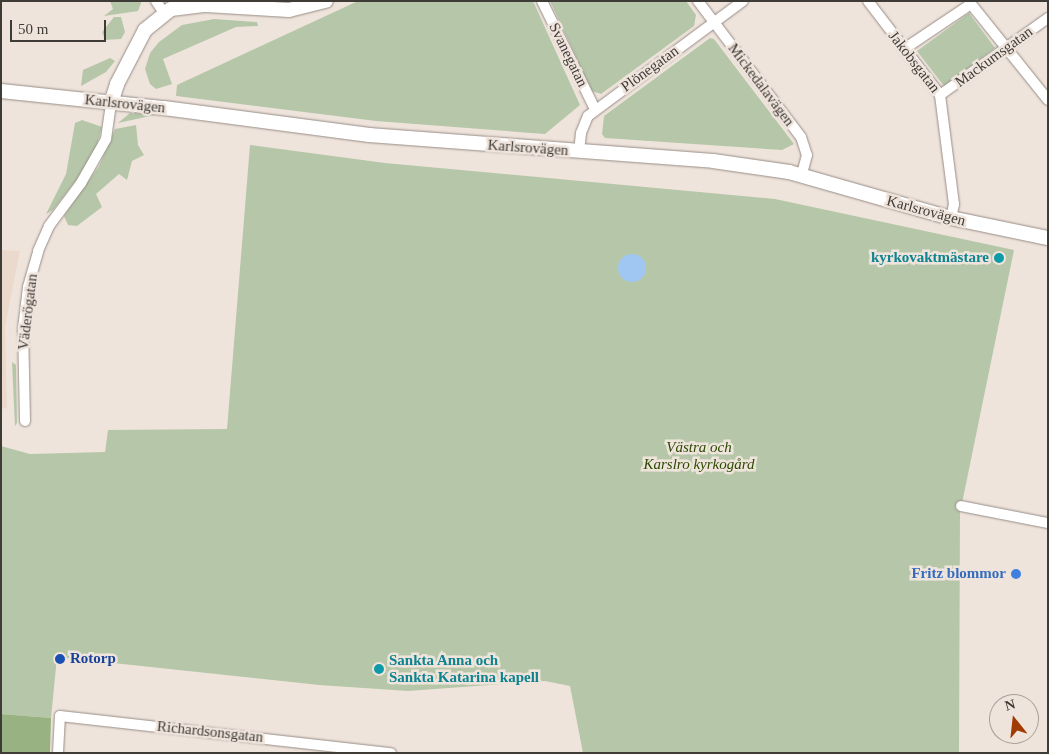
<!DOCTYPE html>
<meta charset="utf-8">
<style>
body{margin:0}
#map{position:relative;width:1049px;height:754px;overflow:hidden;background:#efe4dc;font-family:Georgia,serif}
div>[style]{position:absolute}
.built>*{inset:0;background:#ebdacc}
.green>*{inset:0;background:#b5c7a8}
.forest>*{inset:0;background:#98b282}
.water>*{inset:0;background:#a0c7f1}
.round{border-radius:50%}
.roads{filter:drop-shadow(0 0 1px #978d86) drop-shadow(0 0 1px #978d86)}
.minor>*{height:10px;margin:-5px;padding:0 5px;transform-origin:5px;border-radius:5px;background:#fff}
.tertiary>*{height:14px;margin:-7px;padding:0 7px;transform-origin:7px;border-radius:7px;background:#fff}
.dots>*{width:14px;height:14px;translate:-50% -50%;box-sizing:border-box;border:2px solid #efe4dc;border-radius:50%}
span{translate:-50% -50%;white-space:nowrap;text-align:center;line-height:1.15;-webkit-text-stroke:5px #efe4dc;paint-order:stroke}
.street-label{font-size:15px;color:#3f3b37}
.culture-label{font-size:15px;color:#0d838f;font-weight:700}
.right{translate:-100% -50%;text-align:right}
.left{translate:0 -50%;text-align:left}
.park-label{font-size:15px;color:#2a4a00;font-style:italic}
.shop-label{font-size:15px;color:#366cbe;font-weight:700}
.transit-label{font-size:15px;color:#164399;font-weight:700}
.frame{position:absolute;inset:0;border:2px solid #3f3b37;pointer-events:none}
.north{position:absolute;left:989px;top:694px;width:50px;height:50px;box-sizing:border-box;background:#efe4dc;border:1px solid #a9a09a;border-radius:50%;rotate:344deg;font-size:14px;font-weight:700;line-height:20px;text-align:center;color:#3f3b37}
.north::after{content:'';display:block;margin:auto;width:18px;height:22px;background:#a03c03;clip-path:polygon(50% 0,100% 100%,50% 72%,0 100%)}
.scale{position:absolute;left:10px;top:20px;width:96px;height:22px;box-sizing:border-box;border:2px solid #3f3b37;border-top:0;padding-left:6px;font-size:15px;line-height:18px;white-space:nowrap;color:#3f3b37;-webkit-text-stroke:4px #efe4dc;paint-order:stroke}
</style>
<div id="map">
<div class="built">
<i style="clip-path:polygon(1px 250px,20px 251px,5px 327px,7px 408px,1px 409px)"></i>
</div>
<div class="green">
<i style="clip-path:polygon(110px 1px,141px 1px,141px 3px,138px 11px,104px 16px,113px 9px)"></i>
<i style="clip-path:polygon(358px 1px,533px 1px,580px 105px,545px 134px,376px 121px,176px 96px,177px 85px)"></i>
<i style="clip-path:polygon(550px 1px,686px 1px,696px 15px,694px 26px,601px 94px,592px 91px)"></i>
<i style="clip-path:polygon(969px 13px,995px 48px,944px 86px,917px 51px)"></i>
<i style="clip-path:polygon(114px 17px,121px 17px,125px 32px,121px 39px,105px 40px,102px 32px)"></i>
<i style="clip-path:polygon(214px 19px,257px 22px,258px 26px,236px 27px,163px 59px,172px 84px,156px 89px,150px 84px,145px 69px,150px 53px,159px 42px,182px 25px)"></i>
<i style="clip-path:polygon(710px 38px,714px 39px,794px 144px,782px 150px,605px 138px,602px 134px,604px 116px)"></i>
<i style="clip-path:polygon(110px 58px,115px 61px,106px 72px,81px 86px,83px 70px)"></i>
<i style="clip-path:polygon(130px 113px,134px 113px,155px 115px,118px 123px)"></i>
<i style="clip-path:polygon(82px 120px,102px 127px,97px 145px,77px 179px,53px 210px,46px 214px,66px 174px,75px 123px)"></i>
<i style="clip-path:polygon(136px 125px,138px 145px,144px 155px,132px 161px,127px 180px,119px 174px,96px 194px,102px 207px,77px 226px,68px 225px,64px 216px,99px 166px,115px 129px)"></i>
<i style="clip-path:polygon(250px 145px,385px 163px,775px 199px,1014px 250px,960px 513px,959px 753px,583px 753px,570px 686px,545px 681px,408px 691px,319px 685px,57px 657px,51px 718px,1px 714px,1px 446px,30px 454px,105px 452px,108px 430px,227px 429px)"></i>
<i style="clip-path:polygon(12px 362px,16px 365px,17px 423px,15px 426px)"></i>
</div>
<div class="forest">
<i style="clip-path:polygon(1px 714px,51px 718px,50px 753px,1px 753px)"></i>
</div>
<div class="water">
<i class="round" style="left:618px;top:254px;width:28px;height:28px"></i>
</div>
<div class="roads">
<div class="minor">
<i style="left:156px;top:1px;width:14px;rotate:56deg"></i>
<i style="left:542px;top:1px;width:120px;rotate:63.9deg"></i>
<i style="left:698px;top:1px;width:171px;rotate:52.9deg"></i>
<i style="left:801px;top:137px;width:19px;rotate:72deg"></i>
<i style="left:807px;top:155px;width:20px;rotate:105deg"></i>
<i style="left:868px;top:1px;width:118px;rotate:52.5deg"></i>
<i style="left:940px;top:95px;width:110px;rotate:82.7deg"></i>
<i style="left:954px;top:204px;width:14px;rotate:102deg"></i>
<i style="left:904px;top:49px;width:81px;rotate:-33.9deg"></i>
<i style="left:971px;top:4px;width:123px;rotate:51.3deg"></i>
<i style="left:940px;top:95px;width:133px;rotate:-35.5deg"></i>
<i style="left:579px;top:152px;width:19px;rotate:-84deg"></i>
<i style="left:581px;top:133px;width:18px;rotate:-68deg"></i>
<i style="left:588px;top:116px;width:193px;rotate:-36.6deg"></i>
<i style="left:25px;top:421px;width:92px;rotate:-91.2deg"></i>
<i style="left:23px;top:329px;width:42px;rotate:-83.2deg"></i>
<i style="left:28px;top:287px;width:37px;rotate:-74deg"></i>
<i style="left:38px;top:251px;width:27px;rotate:-66deg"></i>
<i style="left:49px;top:226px;width:54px;rotate:-53.3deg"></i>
<i style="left:81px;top:183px;width:51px;rotate:-60.4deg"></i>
<i style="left:106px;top:139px;width:36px;rotate:-82deg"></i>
<i style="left:961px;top:506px;width:89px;rotate:11.1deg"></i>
<i style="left:58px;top:753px;width:37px;rotate:-87deg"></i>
<i style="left:60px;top:716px;width:333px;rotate:6.4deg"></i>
</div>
<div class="tertiary">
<i style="left:1px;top:91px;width:164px;rotate:6deg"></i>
<i style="left:164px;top:108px;width:207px;rotate:7.5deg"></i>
<i style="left:369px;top:135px;width:345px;rotate:4.3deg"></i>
<i style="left:713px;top:161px;width:77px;rotate:8.2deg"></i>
<i style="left:789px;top:172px;width:168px;rotate:15.9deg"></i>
<i style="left:951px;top:218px;width:99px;rotate:11.7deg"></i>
<i style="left:111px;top:103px;width:20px;rotate:-72deg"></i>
<i style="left:117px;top:84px;width:61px;rotate:-62.6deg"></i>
<i style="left:145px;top:30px;width:33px;rotate:-39deg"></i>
<i style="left:171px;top:9px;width:35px;rotate:-7deg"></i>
<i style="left:206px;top:5px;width:83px;rotate:3.4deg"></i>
<i style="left:289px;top:10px;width:38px;rotate:-14deg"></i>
</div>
</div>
<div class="dots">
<i style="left:999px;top:258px;background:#0f9aa8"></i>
<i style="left:1016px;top:574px;background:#3f7fe0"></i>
<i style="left:60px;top:659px;background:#1a4fb4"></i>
<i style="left:379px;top:669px;background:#0f9aa8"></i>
</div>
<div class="street-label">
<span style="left:568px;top:55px;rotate:64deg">Svanegatan</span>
<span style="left:994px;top:57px;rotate:-36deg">Mackumsgatan</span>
<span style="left:914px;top:62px;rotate:52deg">Jakobsgatan</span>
<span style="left:650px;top:69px;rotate:-36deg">Plönegatan</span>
<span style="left:761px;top:85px;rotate:53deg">Mickedalavägen</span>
<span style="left:125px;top:104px;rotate:6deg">Karlsrovägen</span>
<span style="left:528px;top:148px;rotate:4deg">Karlsrovägen</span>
<span style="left:926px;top:211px;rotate:15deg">Karlsrovägen</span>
<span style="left:28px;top:312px;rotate:-83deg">Väderögatan</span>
<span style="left:210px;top:732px;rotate:6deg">Richardsonsgatan</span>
</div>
<div class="culture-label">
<span class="right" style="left:989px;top:258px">kyrkovaktmästare</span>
<span class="left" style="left:389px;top:669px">Sankta Anna och<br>Sankta Katarina kapell</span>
</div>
<div class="park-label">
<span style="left:699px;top:456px">Västra och<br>Karslro kyrkogård</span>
</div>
<div class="shop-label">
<span class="right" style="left:1006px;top:574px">Fritz blommor</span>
</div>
<div class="transit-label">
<span class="left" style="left:70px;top:659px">Rotorp</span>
</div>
<div class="frame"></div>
<div class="north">N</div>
<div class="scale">50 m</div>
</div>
